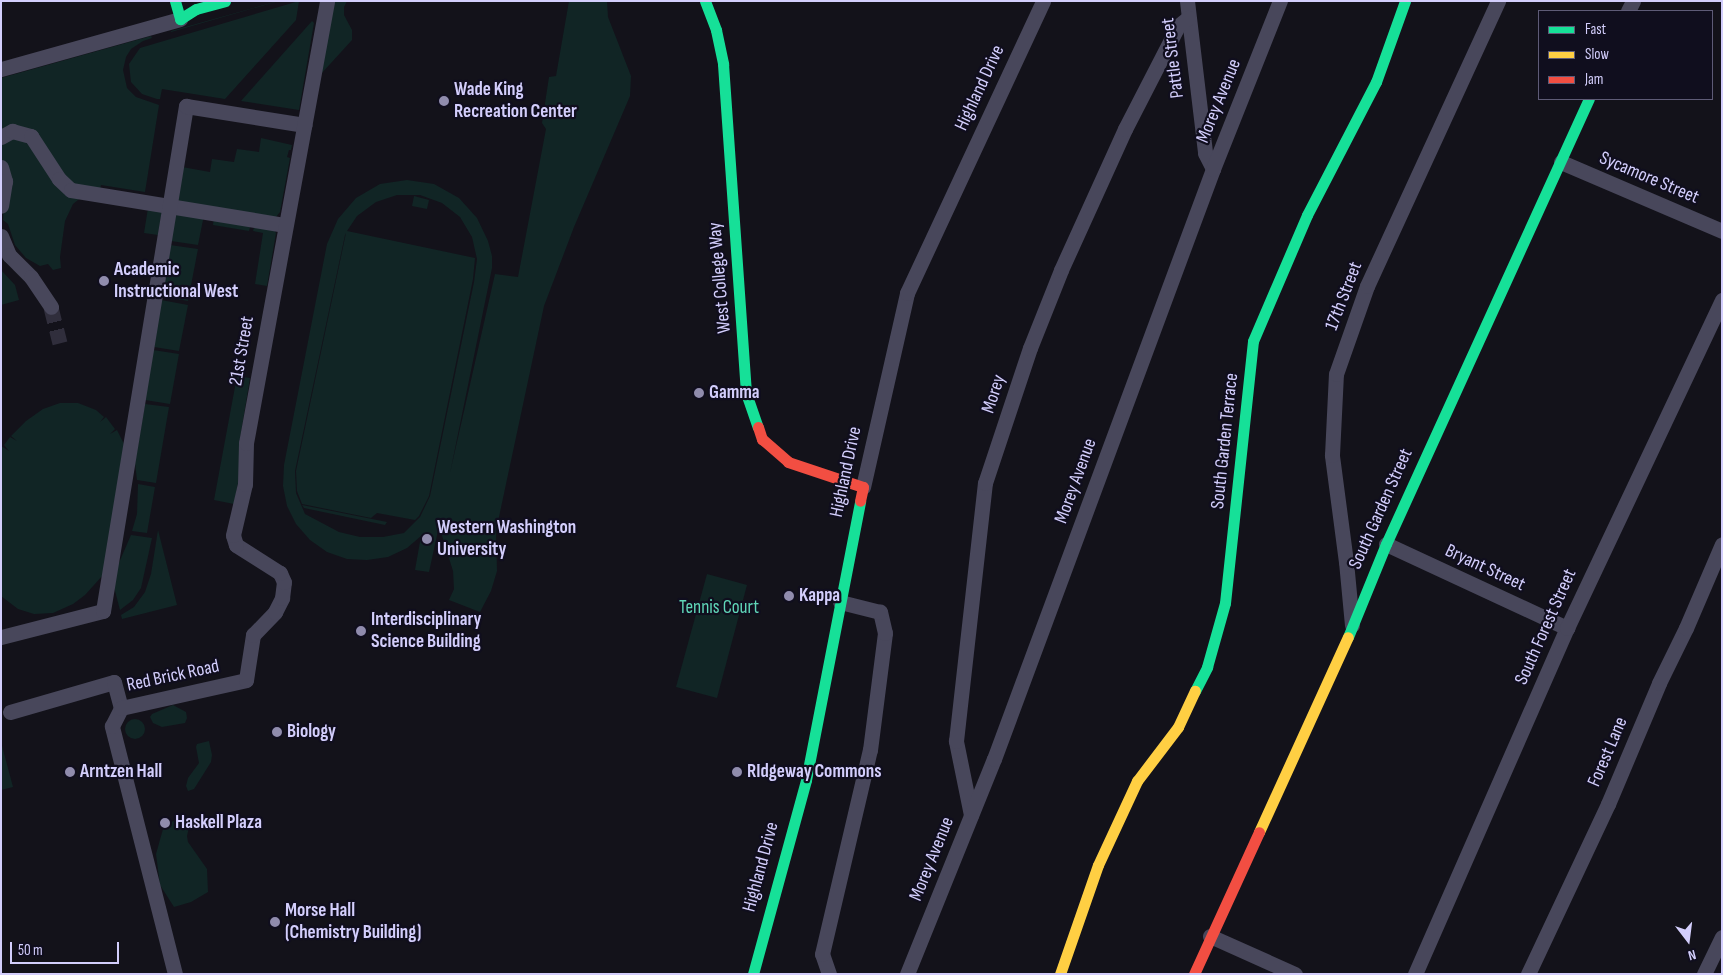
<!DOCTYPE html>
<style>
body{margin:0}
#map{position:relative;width:1723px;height:975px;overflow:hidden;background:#13121a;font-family:"Sofia Sans Condensed",sans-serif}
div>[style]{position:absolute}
.green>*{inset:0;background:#112525}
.round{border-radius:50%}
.street-tunnel>*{height:15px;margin-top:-7.5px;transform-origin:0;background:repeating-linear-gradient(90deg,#302e3c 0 15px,transparent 0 23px)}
.street>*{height:15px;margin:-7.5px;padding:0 7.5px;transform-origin:7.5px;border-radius:7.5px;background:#48475b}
.fast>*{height:11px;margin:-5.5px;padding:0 5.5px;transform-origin:5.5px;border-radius:5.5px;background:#16e098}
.slow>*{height:11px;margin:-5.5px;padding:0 5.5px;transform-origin:5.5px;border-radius:5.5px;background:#ffcf43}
.jam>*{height:11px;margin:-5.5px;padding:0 5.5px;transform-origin:5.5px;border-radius:5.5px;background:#f24e42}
.dots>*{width:14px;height:14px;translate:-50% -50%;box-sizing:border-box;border:2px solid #100e1e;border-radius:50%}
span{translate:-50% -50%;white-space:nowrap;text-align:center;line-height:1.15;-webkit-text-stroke:4.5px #100e1e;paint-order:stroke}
.street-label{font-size:19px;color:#d3cefc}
.poi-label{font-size:19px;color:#d3cefc;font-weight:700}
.left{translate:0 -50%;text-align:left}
.park-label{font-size:19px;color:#60d6b8}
.frame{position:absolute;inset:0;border:2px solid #d3cefc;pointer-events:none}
.legend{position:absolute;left:1538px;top:10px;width:175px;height:90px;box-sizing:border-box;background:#100e1e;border:1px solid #5e5b77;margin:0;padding:6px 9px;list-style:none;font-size:15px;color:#d3cefc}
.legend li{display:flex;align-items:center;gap:10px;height:25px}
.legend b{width:25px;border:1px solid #5e5b77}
.north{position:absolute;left:1663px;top:915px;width:50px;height:50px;-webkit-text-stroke:4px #100e1e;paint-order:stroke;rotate:165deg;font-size:14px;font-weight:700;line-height:20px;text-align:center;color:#d3cefc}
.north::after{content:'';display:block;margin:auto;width:18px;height:22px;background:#d3cefc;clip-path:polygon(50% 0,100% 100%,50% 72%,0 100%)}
.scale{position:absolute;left:10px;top:942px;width:109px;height:22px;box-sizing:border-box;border:2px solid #d3cefc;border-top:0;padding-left:6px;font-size:15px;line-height:18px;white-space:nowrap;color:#d3cefc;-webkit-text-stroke:4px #100e1e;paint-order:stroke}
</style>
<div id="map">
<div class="green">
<i style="clip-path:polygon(278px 1px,279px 1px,171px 32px,171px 31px)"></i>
<i style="clip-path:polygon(299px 1px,296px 20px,225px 99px,162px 89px,160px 99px,157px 99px,142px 94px,131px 82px,129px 64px,140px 48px)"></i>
<i style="clip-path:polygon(332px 1px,347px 1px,344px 7px,344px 15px,352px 30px,352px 40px,321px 74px)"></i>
<i style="clip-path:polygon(evenodd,569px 1px,607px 1px,608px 17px,631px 76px,630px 96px,574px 227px,544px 306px,496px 531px,497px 571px,491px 591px,480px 612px,449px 600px,454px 589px,453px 571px,439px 526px,429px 572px,415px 570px,421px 536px,407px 548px,388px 557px,367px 560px,347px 559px,327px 552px,310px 540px,296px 524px,287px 506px,283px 486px,284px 465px,327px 244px,338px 219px,356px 198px,380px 184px,407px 180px,434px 184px,459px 198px,477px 218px,488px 241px,492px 256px,492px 268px,450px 473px,495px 274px,518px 277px,546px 129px,542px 123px,549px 77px,556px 76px,569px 1px,397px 195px,420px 195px,442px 203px,460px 217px,472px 237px,477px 259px,474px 282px,430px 496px,420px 517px,404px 533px,383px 537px,360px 537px,339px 532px,305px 514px,296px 493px,295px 471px,345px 235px,346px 233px,296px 471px,297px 491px,302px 504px,371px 518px,377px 513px,415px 520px,419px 516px,429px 496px,473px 279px,475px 258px,347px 231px,357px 216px,376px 202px,397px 195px)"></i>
<i style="clip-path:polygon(312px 21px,314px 23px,299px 110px,241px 101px)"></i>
<i style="clip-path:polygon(151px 36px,152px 38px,143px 41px,131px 49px,126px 57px,123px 70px,127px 88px,136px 97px,159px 105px,145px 192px,101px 185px,100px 191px,69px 185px,46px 151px,1px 132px,1px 78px)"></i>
<i style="clip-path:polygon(18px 135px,83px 196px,73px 204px,65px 221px,60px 257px,61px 268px,53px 270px,48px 264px,40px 266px,26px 258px,15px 245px,8px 224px,3px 220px,5px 166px,1px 158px,1px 141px)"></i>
<i style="clip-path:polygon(261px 138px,292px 145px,291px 150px,289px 150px,287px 157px,290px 158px,280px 212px,276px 217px,177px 204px,182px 167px,210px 172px,212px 159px,234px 162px,237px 149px,259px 152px)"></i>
<i style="clip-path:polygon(414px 196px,429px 200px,427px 209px,412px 206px)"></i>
<i style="clip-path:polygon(148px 208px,162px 210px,158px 235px,144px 233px)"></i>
<i style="clip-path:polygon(176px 211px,204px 215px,198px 245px,171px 241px)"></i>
<i style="clip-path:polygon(214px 217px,251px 223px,249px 231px,213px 225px)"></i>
<i style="clip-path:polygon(255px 224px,274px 230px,276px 233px,267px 286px,255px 284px,263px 233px,253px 231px)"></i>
<i style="clip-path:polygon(170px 245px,198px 249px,188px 301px,162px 296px)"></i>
<i style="clip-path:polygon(1px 270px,15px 285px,19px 300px,1px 305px)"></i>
<i style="clip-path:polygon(161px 300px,188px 305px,179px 351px,154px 347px)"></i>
<i style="clip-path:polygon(153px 350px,179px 354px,170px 404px,145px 400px)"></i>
<i style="clip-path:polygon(237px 376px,250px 378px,239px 445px,240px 473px,234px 504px,214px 500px)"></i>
<i style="clip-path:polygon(60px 403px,78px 403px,96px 410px,104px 417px,100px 422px,106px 417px,115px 429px,110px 434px,117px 430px,124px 444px,103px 575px,85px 595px,73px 604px,53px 613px,34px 614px,18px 609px,1px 596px,1px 446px,9px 451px,4px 445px,10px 437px,17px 441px,11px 436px,26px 421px,43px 409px)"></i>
<i style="clip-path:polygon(145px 404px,169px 407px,156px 483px,137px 480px,135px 463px)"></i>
<i style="clip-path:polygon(138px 484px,155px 487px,147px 533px,132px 531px,137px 514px)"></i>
<i style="clip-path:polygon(302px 505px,387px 522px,385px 525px,304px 508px)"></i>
<i style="clip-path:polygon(158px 530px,177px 605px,122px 619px,121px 615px,134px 607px,145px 592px,151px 574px)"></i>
<i style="clip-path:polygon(131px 535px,152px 538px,141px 588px,133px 600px,120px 610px,114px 587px,118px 565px)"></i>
<i style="clip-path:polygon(707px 574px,747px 585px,717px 698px,676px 687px)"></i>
<i style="clip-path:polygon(173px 705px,186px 712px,187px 718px,185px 723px,162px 727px,153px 723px,150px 717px,152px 714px)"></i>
<i class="round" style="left:125px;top:719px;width:20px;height:20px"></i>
<i style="clip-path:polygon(209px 741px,212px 755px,211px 762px,194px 789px,188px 791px,186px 786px,188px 778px,199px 763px,196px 747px,197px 744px)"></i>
<i style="clip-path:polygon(1px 742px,13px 787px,1px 790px)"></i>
<i style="clip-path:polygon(176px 820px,189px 827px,187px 836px,188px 842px,207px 869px,208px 892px,191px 902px,174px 907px,160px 885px,156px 854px,163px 829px,167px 824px)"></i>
</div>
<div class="street-tunnel">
<i style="left:51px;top:307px;width:37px;rotate:76deg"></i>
</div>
<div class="street">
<i style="left:1187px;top:1px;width:153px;rotate:83.2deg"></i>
<i style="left:1205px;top:153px;width:18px;rotate:63deg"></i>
<i style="left:1628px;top:11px;width:11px;rotate:-63deg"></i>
<i style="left:1px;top:69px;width:186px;rotate:-15.6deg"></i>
<i style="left:1px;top:137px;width:13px;rotate:-29deg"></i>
<i style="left:12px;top:131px;width:20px;rotate:15deg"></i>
<i style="left:31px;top:136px;width:51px;rotate:56.9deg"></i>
<i style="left:59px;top:179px;width:16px;rotate:43deg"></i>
<i style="left:71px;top:190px;width:217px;rotate:9.3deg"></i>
<i style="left:1561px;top:162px;width:175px;rotate:23.2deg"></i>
<i style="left:1px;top:167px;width:15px;rotate:74deg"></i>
<i style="left:5px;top:181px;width:25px;rotate:99deg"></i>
<i style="left:1px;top:236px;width:21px;rotate:67deg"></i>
<i style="left:9px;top:255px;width:31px;rotate:45deg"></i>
<i style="left:31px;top:277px;width:36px;rotate:56deg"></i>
<i style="left:863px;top:487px;width:199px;rotate:-77.2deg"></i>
<i style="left:907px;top:293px;width:322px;rotate:-65deg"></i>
<i style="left:1386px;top:544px;width:200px;rotate:24.9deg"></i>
<i style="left:1352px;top:625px;width:63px;rotate:-95.4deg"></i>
<i style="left:1346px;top:562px;width:108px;rotate:-97.5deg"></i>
<i style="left:1332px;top:455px;width:81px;rotate:-87.2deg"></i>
<i style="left:1336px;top:374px;width:93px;rotate:-70.6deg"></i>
<i style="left:1367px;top:286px;width:314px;rotate:-65.3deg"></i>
<i style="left:1px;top:637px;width:105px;rotate:-14.3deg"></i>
<i style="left:103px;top:611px;width:512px;rotate:-80.67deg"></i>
<i style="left:186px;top:106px;width:120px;rotate:9.1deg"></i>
<i style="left:10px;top:712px;width:108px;rotate:-16.1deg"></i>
<i style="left:114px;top:682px;width:27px;rotate:75deg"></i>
<i style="left:971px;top:815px;width:76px;rotate:-101.5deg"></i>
<i style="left:956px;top:741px;width:260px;rotate:-83.6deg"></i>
<i style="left:985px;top:483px;width:142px;rotate:-71.6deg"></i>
<i style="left:1030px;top:348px;width:84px;rotate:-68.3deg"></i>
<i style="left:1061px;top:270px;width:155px;rotate:-65.6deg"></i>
<i style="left:1125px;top:129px;width:116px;rotate:-62.8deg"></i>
<i style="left:1178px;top:26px;width:13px;rotate:-39deg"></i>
<i style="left:1210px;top:936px;width:93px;rotate:24.1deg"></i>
<i style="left:175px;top:974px;width:256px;rotate:-104.3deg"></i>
<i style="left:112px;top:726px;width:20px;rotate:-63deg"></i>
<i style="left:121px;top:708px;width:128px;rotate:-12.6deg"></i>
<i style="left:246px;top:680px;width:46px;rotate:-81.2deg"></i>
<i style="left:253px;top:635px;width:32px;rotate:-46deg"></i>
<i style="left:275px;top:612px;width:16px;rotate:-63deg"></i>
<i style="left:282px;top:598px;width:16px;rotate:-83deg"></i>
<i style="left:284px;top:582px;width:10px;rotate:-114deg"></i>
<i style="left:280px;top:573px;width:52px;rotate:-147.5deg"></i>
<i style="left:236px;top:545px;width:10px;rotate:-107deg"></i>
<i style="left:233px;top:535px;width:52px;rotate:-76.8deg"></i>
<i style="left:245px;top:484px;width:41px;rotate:-88.6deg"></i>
<i style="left:246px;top:443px;width:449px;rotate:-79.6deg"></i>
<i style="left:829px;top:974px;width:21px;rotate:-109deg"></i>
<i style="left:822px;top:954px;width:210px;rotate:-76.8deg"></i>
<i style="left:870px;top:750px;width:118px;rotate:-82.7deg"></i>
<i style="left:885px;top:633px;width:22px;rotate:-103deg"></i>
<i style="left:880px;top:612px;width:41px;rotate:-166deg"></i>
<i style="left:907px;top:974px;width:232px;rotate:-68deg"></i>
<i style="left:994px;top:759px;width:629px;rotate:-69.64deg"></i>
<i style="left:1213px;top:169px;width:181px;rotate:-68.3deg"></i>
<i style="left:1415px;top:974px;width:378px;rotate:-66.3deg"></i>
<i style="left:1567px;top:628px;width:363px;rotate:-64.7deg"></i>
<i style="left:1528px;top:974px;width:188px;rotate:-64.8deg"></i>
<i style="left:1608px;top:804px;width:131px;rotate:-67.1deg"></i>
<i style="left:1659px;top:683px;width:61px;rotate:-63.9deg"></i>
<i style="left:1686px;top:628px;width:91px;rotate:-66.8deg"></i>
<i style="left:1704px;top:974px;width:41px;rotate:-64.1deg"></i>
</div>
<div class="fast">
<i style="left:175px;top:1px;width:19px;rotate:74deg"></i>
<i style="left:180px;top:19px;width:19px;rotate:-32deg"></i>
<i style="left:196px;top:9px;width:30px;rotate:-15deg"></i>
<i style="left:705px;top:1px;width:31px;rotate:69deg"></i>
<i style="left:716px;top:30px;width:35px;rotate:78deg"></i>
<i style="left:723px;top:64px;width:330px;rotate:86deg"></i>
<i style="left:746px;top:393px;width:36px;rotate:71deg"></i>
<i style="left:1348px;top:637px;width:100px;rotate:-67.8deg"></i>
<i style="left:1386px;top:544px;width:489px;rotate:-65.5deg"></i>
<i style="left:1195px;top:691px;width:27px;rotate:-63deg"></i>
<i style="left:1207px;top:667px;width:66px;rotate:-74.3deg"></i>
<i style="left:1225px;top:603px;width:263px;rotate:-83.9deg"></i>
<i style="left:1253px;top:341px;width:137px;rotate:-66.8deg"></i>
<i style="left:1307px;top:215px;width:150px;rotate:-62.6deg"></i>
<i style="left:1376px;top:82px;width:86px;rotate:-70.3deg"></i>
<i style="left:753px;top:974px;width:201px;rotate:-74.7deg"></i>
<i style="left:806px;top:780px;width:284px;rotate:-79deg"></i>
</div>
<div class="slow">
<i style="left:1259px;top:832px;width:214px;rotate:-65.5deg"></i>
<i style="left:1060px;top:974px;width:115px;rotate:-70.8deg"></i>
<i style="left:1098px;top:865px;width:93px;rotate:-65.1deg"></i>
<i style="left:1137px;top:781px;width:68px;rotate:-52.8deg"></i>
<i style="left:1178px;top:727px;width:40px;rotate:-65deg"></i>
</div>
<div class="jam">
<i style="left:758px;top:427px;width:13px;rotate:72deg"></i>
<i style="left:762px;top:439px;width:35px;rotate:41deg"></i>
<i style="left:788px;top:462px;width:79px;rotate:18.4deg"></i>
<i style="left:863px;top:487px;width:14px;rotate:102deg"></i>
<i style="left:1194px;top:974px;width:156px;rotate:-65.4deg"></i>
</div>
<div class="dots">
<i style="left:444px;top:101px;background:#908cad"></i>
<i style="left:104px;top:281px;background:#908cad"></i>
<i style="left:699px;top:393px;background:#908cad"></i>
<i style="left:427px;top:539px;background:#908cad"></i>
<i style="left:789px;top:596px;background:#908cad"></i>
<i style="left:361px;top:631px;background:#908cad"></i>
<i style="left:277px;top:732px;background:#908cad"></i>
<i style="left:70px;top:772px;background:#908cad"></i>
<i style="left:737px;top:772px;background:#908cad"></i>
<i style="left:165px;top:823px;background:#908cad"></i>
<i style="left:275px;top:922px;background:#908cad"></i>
</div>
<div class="street-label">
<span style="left:1173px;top:58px;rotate:-97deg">Pattle Street</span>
<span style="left:980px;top:88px;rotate:-65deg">Highland Drive</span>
<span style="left:1219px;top:101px;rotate:-68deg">Morey Avenue</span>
<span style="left:1649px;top:178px;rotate:23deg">Sycamore Street</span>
<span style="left:720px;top:278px;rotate:-95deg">West College Way</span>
<span style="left:1344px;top:296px;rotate:-69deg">17th Street</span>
<span style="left:242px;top:351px;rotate:-80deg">21st Street</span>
<span style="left:994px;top:394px;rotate:-72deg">Morey</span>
<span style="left:1225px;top:441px;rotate:-84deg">South Garden Terrace</span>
<span style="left:846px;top:472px;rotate:-78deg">Highland Drive</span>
<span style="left:1076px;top:481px;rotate:-70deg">Morey Avenue</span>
<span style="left:1381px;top:509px;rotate:-66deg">South Garden Street</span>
<span style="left:1485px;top:568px;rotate:25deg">Bryant Street</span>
<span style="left:1546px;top:627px;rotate:-66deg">South Forest Street</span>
<span style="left:173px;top:676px;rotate:-12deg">Red Brick Road</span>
<span style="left:1608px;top:752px;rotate:-67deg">Forest Lane</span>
<span style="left:932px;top:859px;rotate:-68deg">Morey Avenue</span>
<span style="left:761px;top:867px;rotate:-75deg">Highland Drive</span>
</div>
<div class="poi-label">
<span class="left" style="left:454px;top:101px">Wade King<br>Recreation Center</span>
<span class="left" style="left:114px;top:281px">Academic<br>Instructional West</span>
<span class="left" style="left:709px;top:393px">Gamma</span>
<span class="left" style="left:437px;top:539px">Western Washington<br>University</span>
<span class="left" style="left:799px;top:596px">Kappa</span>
<span class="left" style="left:371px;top:631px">Interdisciplinary<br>Science Building</span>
<span class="left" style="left:287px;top:732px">Biology</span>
<span class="left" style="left:80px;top:772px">Arntzen Hall</span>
<span class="left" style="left:747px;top:772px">RIdgeway Commons</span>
<span class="left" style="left:175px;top:823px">Haskell Plaza</span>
<span class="left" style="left:285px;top:922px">Morse Hall<br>(Chemistry Building)</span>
</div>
<div class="park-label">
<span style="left:719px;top:608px">Tennis Court</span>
</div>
<div class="frame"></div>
<ul class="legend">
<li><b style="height:6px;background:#16e098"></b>Fast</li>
<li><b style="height:6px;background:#ffcf43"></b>Slow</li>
<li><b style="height:6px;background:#f24e42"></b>Jam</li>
</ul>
<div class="north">N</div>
<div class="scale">50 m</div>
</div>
